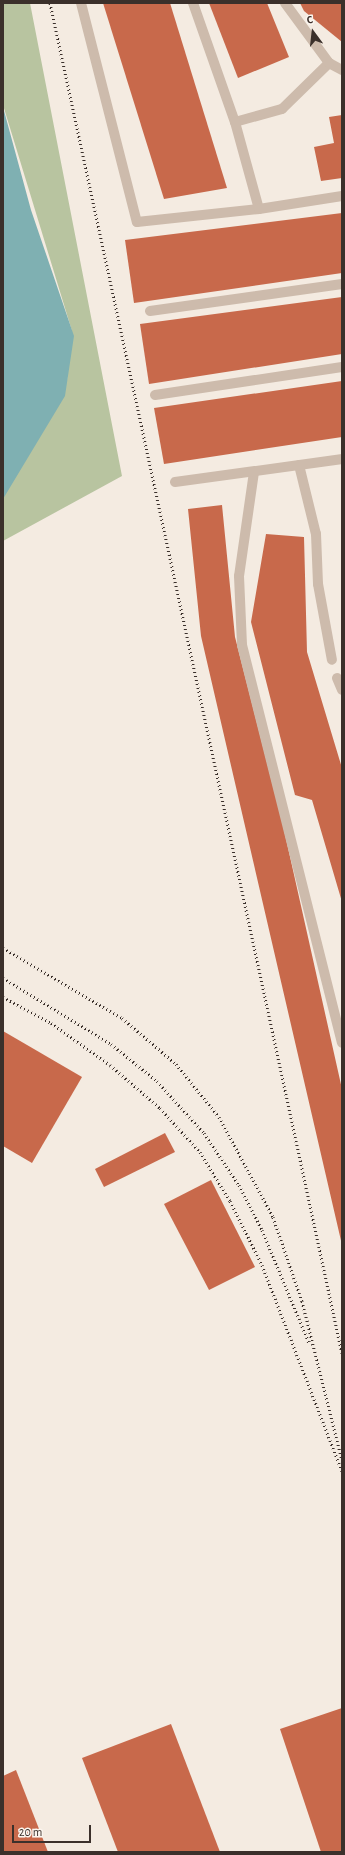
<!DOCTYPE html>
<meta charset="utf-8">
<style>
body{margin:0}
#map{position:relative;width:345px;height:1855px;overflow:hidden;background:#f4ebe1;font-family:"Alegreya Sans",sans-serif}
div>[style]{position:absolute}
.green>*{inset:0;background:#b8c4a0}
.water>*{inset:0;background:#7fb0b2}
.building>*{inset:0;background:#c8694b}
.minor>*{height:10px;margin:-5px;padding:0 5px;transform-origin:5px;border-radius:5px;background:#cdbbac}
.rail>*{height:3px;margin-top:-1.5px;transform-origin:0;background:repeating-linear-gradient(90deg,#3b302b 0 1px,transparent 0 4px)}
span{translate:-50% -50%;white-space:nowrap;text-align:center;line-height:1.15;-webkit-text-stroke:3.5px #fbf5ee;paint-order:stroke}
.frame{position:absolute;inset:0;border:4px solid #3b302b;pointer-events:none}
.north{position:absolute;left:293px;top:12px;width:40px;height:40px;-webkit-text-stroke:3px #fbf5ee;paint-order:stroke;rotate:345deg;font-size:11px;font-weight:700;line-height:16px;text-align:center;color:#3b302b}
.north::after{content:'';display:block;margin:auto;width:14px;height:18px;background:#3b302b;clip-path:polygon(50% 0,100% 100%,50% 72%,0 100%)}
.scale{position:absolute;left:12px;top:1825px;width:79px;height:18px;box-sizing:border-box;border:2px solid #3b302b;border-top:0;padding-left:5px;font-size:12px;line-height:14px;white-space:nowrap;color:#3b302b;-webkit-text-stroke:3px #fbf5ee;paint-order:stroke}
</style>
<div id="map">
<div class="green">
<i style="clip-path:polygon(3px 3px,30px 3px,122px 476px,3px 541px,3px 493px,47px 424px,67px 380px,72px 331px,3px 105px)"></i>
</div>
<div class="water">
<i style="clip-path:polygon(3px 107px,31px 210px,74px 336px,65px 396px,3px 499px)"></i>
</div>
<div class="building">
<i style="clip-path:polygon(103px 3px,170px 3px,227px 188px,164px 199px)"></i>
<i style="clip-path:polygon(209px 3px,267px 3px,289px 57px,238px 78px)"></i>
<i style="clip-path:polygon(300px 3px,342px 3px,342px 42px,304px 11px)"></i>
<i style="clip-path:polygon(342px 115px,342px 178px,321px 181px,314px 147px,334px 143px,329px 117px)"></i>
<i style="clip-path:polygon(342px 213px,342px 273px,134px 303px,125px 240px)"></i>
<i style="clip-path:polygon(342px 297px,342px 354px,149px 384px,140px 324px)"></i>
<i style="clip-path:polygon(342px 381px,342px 437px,164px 464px,154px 408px)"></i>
<i style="clip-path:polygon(222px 505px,235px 637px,282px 821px,342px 1089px,342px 1245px,201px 636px,188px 509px)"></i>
<i style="clip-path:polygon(266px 534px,304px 537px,307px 652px,342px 768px,342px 902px,312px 800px,295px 795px,251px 622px)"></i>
<i style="clip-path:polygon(3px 1031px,82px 1077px,32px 1163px,3px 1146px)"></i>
<i style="clip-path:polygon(165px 1133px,175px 1152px,104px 1187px,95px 1169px)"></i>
<i style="clip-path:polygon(211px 1180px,255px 1267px,209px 1290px,164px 1204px)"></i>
<i style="clip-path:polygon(342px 1708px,342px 1852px,321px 1852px,280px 1729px)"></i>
<i style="clip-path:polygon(171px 1724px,220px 1852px,118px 1852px,82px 1758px)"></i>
<i style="clip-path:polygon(16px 1770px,48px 1852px,3px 1852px,3px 1776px)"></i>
</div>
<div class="minor">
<i style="left:81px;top:3px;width:226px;rotate:75.7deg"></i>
<i style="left:137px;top:222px;width:123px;rotate:-6.1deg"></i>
<i style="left:193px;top:3px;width:126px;rotate:70.6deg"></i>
<i style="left:235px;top:122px;width:49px;rotate:-15.5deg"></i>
<i style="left:282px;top:109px;width:66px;rotate:-44.4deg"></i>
<i style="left:329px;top:63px;width:15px;rotate:28deg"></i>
<i style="left:285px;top:3px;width:74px;rotate:53.7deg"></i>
<i style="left:235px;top:122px;width:90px;rotate:74.6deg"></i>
<i style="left:259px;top:209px;width:84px;rotate:-8.9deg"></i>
<i style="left:150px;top:311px;width:194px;rotate:-8deg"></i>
<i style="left:155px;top:395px;width:189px;rotate:-8.5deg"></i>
<i style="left:299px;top:465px;width:71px;rotate:76.2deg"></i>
<i style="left:316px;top:534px;width:50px;rotate:87.7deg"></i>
<i style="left:318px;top:584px;width:77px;rotate:79.6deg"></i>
<i style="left:254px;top:472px;width:105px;rotate:98.2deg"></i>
<i style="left:239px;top:576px;width:69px;rotate:87.5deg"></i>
<i style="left:242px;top:645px;width:410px;rotate:75.9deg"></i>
<i style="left:175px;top:482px;width:169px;rotate:-7.8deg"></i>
<i style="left:337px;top:678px;width:13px;rotate:67deg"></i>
</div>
<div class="rail">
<i style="left:50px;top:3px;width:1381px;rotate:77.8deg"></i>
<i style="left:3px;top:948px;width:138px;rotate:30.5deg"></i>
<i style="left:122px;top:1018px;width:71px;rotate:40.4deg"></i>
<i style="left:176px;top:1064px;width:68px;rotate:50.9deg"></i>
<i style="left:219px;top:1117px;width:114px;rotate:61.6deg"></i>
<i style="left:273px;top:1217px;width:89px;rotate:71deg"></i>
<i style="left:302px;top:1301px;width:164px;rotate:75.9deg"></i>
<i style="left:3px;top:978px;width:127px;rotate:31.4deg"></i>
<i style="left:111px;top:1044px;width:59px;rotate:38.8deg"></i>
<i style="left:157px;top:1081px;width:70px;rotate:47.9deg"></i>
<i style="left:204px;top:1133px;width:63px;rotate:56.1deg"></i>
<i style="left:239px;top:1185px;width:51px;rotate:62.9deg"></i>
<i style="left:262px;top:1230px;width:122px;rotate:67.4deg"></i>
<i style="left:3px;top:997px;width:55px;rotate:28.4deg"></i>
<i style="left:51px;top:1023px;width:72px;rotate:35.4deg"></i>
<i style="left:110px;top:1065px;width:66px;rotate:40.7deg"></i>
<i style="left:160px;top:1108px;width:59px;rotate:47.7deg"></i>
<i style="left:200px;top:1152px;width:57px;rotate:58.5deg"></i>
<i style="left:230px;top:1201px;width:72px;rotate:63.4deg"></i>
<i style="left:262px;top:1265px;width:221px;rotate:68.8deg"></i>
</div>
<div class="frame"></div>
<div class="north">С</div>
<div class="scale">20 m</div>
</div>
